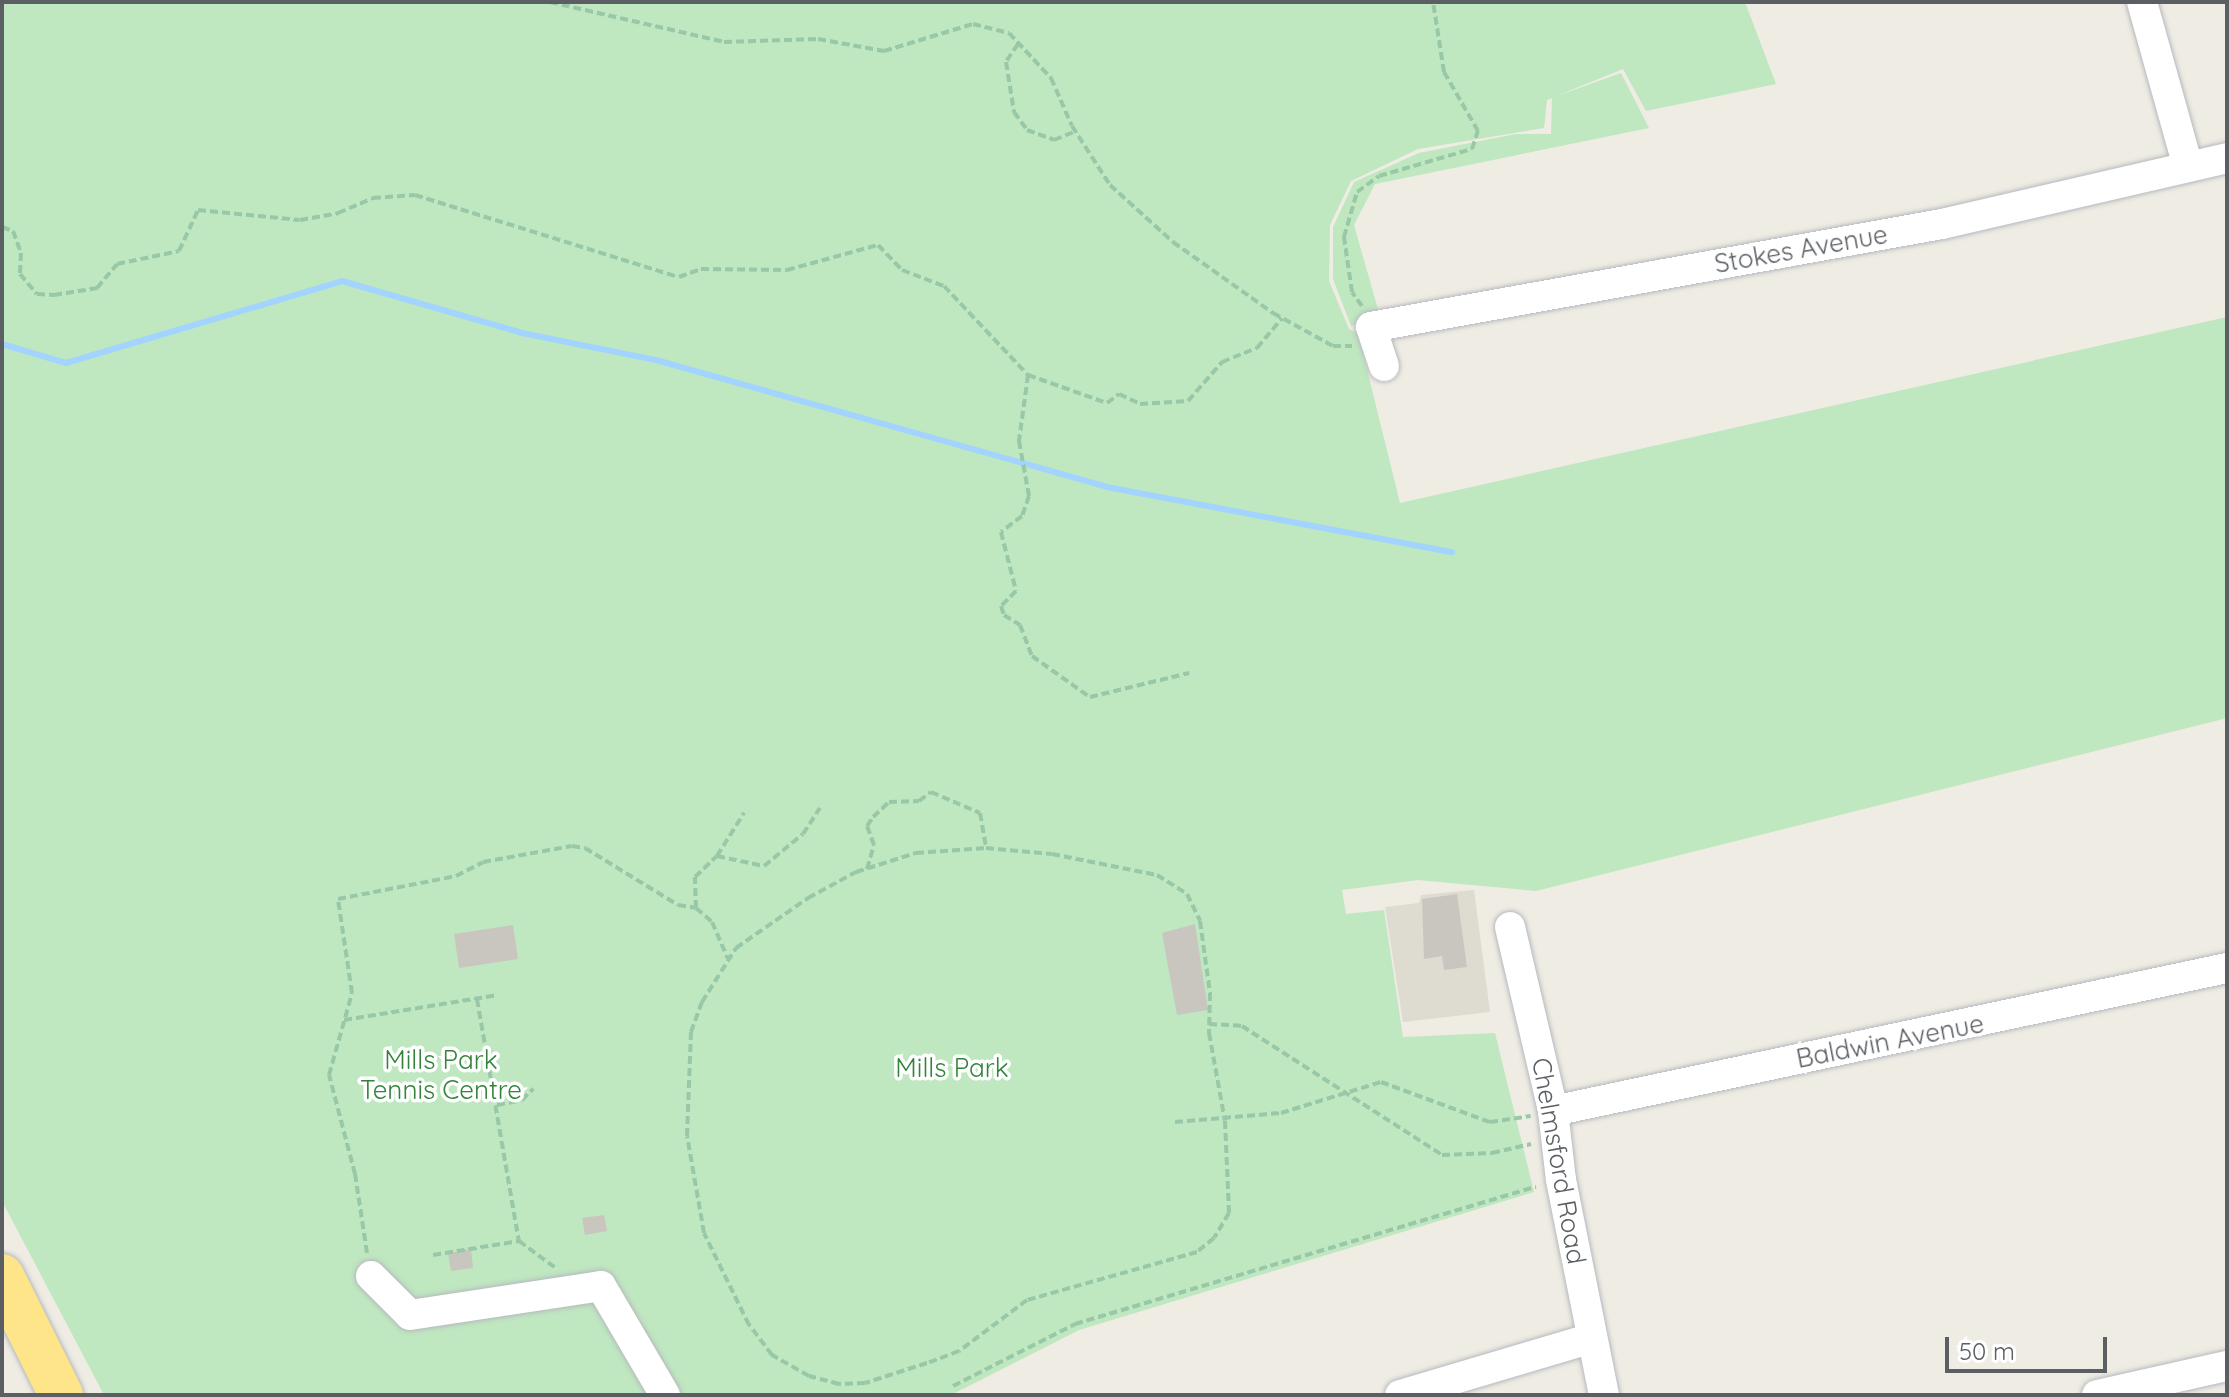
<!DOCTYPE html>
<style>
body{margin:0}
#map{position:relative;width:2229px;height:1397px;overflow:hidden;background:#eeece3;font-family:Quicksand,sans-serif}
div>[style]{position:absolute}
.education>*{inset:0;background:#dedbd1}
.green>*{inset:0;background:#bfe7c0}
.stream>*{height:6px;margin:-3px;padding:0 3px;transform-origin:3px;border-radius:3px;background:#a3d4ff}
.building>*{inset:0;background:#c9c6c0}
.path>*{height:4px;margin-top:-2px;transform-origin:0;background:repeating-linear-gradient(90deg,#98c8a7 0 8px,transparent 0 12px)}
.roads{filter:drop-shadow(0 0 2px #b6b9be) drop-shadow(0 0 2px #b6b9be)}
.minor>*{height:30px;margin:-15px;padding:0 15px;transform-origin:15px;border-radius:15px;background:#fff}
.highway>*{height:44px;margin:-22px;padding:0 22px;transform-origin:22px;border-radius:22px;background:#ffe58a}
span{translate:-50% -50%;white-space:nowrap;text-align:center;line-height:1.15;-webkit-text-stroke:7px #fff;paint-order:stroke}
.street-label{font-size:26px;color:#5b5f64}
.park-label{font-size:26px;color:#328439}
.frame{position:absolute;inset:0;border:4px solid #5b5f64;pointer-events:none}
.scale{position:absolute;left:1945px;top:1337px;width:162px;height:36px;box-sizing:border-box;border:4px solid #5b5f64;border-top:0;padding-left:10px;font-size:24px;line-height:28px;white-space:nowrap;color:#5b5f64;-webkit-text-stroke:6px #fff;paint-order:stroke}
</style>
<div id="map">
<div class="education">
<i style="clip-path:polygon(1474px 890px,1490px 1012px,1403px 1022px,1385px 907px,1419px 903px,1421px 895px)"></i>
</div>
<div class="green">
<i style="clip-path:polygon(2px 2px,1745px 2px,1776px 84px,1646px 111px,1623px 69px,1554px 97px,1621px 73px,1649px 128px,1375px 184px,1354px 225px,1381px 320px,1351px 326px,1333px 279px,1333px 227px,1354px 182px,1419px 153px,1516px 134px,1551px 134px,1552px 98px,1547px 100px,1544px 128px,1418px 149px,1351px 181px,1330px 225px,1329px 281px,1349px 329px,1358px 333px,1400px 503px,2227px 317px,2227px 718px,1536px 891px,1418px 880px,1342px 890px,1346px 914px,1384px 910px,1403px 1037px,1495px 1033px,1534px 1192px,1079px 1330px,951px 1395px,104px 1395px,2px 1201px)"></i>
</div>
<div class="stream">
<i style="left:2px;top:344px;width:67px;rotate:16.5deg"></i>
<i style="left:66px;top:363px;width:288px;rotate:-16.5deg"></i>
<i style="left:342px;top:281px;width:187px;rotate:16.1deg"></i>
<i style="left:522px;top:333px;width:137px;rotate:11.4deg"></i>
<i style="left:656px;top:360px;width:474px;rotate:15.7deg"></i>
<i style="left:1112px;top:488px;width:346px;rotate:10.7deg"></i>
</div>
<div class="building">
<i style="clip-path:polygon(1457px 894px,1467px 967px,1444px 970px,1442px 956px,1424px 959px,1422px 899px)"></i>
<i style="clip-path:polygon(1195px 924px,1208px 1010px,1177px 1015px,1162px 933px)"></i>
<i style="clip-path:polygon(513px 925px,518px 959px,459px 968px,454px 934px)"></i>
<i style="clip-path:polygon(604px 1215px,607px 1231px,585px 1235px,582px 1218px)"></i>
<i style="clip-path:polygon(471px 1249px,473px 1268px,451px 1271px,448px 1253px)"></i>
</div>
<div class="path">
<i style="left:550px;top:2px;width:179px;rotate:12.9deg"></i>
<i style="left:724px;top:42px;width:94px;rotate:-1.8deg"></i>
<i style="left:818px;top:39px;width:67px;rotate:10.3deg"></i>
<i style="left:884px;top:51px;width:93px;rotate:-16.9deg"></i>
<i style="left:973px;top:24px;width:37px;rotate:14deg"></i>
<i style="left:1009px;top:33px;width:62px;rotate:47deg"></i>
<i style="left:1051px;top:78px;width:52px;rotate:66.4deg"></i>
<i style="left:1072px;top:126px;width:70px;rotate:57.2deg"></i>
<i style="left:1110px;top:185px;width:85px;rotate:42.1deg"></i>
<i style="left:1173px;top:242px;width:123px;rotate:35.4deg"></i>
<i style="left:1273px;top:313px;width:68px;rotate:28.8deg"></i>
<i style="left:1333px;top:346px;width:19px"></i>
<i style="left:1018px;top:44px;width:22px;rotate:124deg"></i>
<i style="left:1006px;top:62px;width:51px;rotate:80.9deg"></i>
<i style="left:1014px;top:112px;width:22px;rotate:54deg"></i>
<i style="left:1027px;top:130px;width:29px;rotate:20deg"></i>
<i style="left:1054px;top:140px;width:24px;rotate:-22deg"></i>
<i style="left:2px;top:227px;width:12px;rotate:20deg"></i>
<i style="left:13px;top:231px;width:23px;rotate:70deg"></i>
<i style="left:21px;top:253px;width:21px;rotate:93deg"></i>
<i style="left:20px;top:274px;width:26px;rotate:50deg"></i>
<i style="left:37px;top:294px;width:17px;rotate:3deg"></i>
<i style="left:54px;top:295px;width:44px;rotate:-9.2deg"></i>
<i style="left:97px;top:288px;width:31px;rotate:-50deg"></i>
<i style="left:117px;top:264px;width:63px;rotate:-11.8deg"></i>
<i style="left:179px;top:251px;width:45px;rotate:-65.1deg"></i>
<i style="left:198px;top:210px;width:102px;rotate:5.6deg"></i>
<i style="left:300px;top:220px;width:39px;rotate:-10deg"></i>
<i style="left:338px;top:213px;width:38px;rotate:-23deg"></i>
<i style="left:373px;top:198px;width:42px;rotate:-4.1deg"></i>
<i style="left:415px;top:195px;width:276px;rotate:17.3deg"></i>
<i style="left:679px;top:277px;width:23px;rotate:-20deg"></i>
<i style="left:701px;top:269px;width:86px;rotate:0.7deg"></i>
<i style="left:787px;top:270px;width:94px;rotate:-15.4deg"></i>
<i style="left:878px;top:245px;width:35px;rotate:46deg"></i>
<i style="left:902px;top:270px;width:45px;rotate:20.9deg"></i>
<i style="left:944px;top:286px;width:122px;rotate:46.7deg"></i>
<i style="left:1028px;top:375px;width:84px;rotate:19.5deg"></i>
<i style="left:1107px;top:403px;width:15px;rotate:-37deg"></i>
<i style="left:1119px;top:394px;width:23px;rotate:25deg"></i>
<i style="left:1140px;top:404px;width:48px;rotate:-3.6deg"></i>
<i style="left:1188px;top:401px;width:52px;rotate:-48.9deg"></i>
<i style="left:1222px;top:362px;width:38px;rotate:-22deg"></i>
<i style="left:1257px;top:348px;width:39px;rotate:-50deg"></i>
<i style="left:1362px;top:306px;width:17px;rotate:-126deg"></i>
<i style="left:1352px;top:292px;width:56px;rotate:-98.3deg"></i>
<i style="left:1344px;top:237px;width:47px;rotate:-73.9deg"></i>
<i style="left:1357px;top:192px;width:27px;rotate:-36deg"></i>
<i style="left:1379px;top:176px;width:97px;rotate:-16.2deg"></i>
<i style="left:1472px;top:149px;width:19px;rotate:-72deg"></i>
<i style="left:1478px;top:131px;width:68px;rotate:-120deg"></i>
<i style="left:1444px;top:72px;width:71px;rotate:-98.9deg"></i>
<i style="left:1028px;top:375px;width:67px;rotate:97.8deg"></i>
<i style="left:1019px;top:441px;width:56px;rotate:79.7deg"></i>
<i style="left:1029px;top:496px;width:21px;rotate:109deg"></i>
<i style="left:1022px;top:516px;width:26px;rotate:143deg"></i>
<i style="left:1001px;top:532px;width:61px;rotate:75.7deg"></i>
<i style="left:1016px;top:591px;width:21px;rotate:135deg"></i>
<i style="left:1001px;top:606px;width:9px;rotate:72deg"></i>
<i style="left:1004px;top:615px;width:19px;rotate:32deg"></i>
<i style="left:1020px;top:625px;width:33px;rotate:69deg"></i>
<i style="left:1032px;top:656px;width:71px;rotate:35.3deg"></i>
<i style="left:1090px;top:697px;width:102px;rotate:-13.6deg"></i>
<i style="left:986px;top:848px;width:66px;rotate:5.2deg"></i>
<i style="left:1052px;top:854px;width:107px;rotate:11.3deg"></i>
<i style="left:1157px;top:875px;width:36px;rotate:32deg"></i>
<i style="left:1187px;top:894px;width:30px;rotate:64deg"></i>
<i style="left:1200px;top:921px;width:73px;rotate:82.1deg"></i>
<i style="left:1210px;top:993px;width:40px;rotate:91.4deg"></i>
<i style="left:1209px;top:1033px;width:89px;rotate:79.7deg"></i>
<i style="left:1225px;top:1121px;width:92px;rotate:87.5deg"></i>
<i style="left:1229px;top:1213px;width:29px;rotate:121deg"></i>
<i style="left:1214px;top:1238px;width:22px;rotate:141deg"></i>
<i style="left:1197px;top:1252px;width:177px;rotate:164.2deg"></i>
<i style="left:1027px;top:1300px;width:85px;rotate:143.1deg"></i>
<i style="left:959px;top:1351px;width:34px;rotate:159deg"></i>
<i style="left:927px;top:1363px;width:65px;rotate:162.1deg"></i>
<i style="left:865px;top:1383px;width:26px;rotate:178deg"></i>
<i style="left:839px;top:1384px;width:31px;rotate:-165deg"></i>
<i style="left:809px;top:1376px;width:43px;rotate:-150.4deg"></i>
<i style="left:772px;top:1355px;width:38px;rotate:-127deg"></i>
<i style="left:749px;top:1325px;width:102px;rotate:-116.1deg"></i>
<i style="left:704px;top:1233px;width:98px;rotate:-99.9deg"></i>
<i style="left:687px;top:1136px;width:104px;rotate:-87.8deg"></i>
<i style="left:691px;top:1032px;width:32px;rotate:-70deg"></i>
<i style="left:702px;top:1002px;width:64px;rotate:-57.8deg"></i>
<i style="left:736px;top:948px;width:88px;rotate:-34.8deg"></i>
<i style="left:808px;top:898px;width:55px;rotate:-28.4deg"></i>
<i style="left:856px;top:872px;width:63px;rotate:-17.6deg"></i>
<i style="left:916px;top:853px;width:70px;rotate:-4.1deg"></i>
<i style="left:717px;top:856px;width:51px;rotate:-57.9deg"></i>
<i style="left:867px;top:869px;width:25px;rotate:-74deg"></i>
<i style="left:874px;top:845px;width:20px;rotate:-110deg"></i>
<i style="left:867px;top:826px;width:11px;rotate:-56deg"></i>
<i style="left:873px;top:817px;width:22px;rotate:-43deg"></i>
<i style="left:889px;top:802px;width:30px;rotate:-2deg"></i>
<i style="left:919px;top:801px;width:15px;rotate:-37deg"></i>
<i style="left:931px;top:792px;width:53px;rotate:23.2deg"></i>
<i style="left:980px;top:813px;width:36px;rotate:80deg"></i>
<i style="left:696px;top:908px;width:31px;rotate:-92deg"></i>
<i style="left:695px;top:877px;width:30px;rotate:-44deg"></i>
<i style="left:717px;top:856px;width:48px;rotate:12deg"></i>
<i style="left:764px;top:866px;width:50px;rotate:-39.4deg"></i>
<i style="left:803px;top:834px;width:31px;rotate:-57deg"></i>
<i style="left:477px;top:999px;width:246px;rotate:80.2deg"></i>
<i style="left:519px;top:1241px;width:47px;rotate:36.4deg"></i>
<i style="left:344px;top:1020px;width:156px;rotate:-9.2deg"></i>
<i style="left:1209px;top:1024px;width:33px;rotate:3deg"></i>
<i style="left:1242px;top:1026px;width:238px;rotate:32.8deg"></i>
<i style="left:1442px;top:1155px;width:50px;rotate:-2.3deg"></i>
<i style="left:1492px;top:1153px;width:40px;rotate:-13deg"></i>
<i style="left:497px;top:1105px;width:25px;rotate:-11deg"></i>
<i style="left:522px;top:1100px;width:16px;rotate:-45deg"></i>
<i style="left:1175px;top:1122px;width:106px;rotate:-4.9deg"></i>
<i style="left:1281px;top:1113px;width:105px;rotate:-17.2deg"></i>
<i style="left:1381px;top:1082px;width:116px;rotate:20.2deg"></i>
<i style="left:1490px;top:1122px;width:41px;rotate:-8.3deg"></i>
<i style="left:367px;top:1253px;width:80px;rotate:-98.6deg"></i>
<i style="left:355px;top:1174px;width:102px;rotate:-104.7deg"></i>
<i style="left:329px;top:1075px;width:85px;rotate:-74.3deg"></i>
<i style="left:352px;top:993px;width:95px;rotate:-98.5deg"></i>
<i style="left:338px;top:899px;width:120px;rotate:-11deg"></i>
<i style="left:456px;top:876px;width:30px;rotate:-27deg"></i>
<i style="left:483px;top:862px;width:90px;rotate:-10.2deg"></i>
<i style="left:572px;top:846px;width:13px;rotate:9deg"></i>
<i style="left:585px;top:848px;width:109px;rotate:31.5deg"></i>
<i style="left:678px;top:905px;width:18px;rotate:9deg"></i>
<i style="left:696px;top:908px;width:21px;rotate:41deg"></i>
<i style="left:712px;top:922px;width:40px;rotate:66.6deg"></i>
<i style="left:433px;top:1255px;width:87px;rotate:-9.2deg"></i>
<i style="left:953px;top:1386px;width:137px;rotate:-26.9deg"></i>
<i style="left:1075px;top:1324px;width:481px;rotate:-16.6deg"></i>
</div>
<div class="roads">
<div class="minor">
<i style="left:2142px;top:2px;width:171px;rotate:74.4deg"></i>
<i style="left:1384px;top:366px;width:41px;rotate:-108.4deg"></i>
<i style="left:1371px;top:327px;width:580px;rotate:-10.23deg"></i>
<i style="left:1942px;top:224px;width:293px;rotate:-13deg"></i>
<i style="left:1510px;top:927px;width:189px;rotate:76.8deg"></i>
<i style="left:1553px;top:1111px;width:69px;rotate:83.4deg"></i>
<i style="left:1561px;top:1180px;width:219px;rotate:78.7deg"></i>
<i style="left:1553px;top:1111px;width:689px;rotate:-11.98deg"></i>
<i style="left:371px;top:1276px;width:55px;rotate:45deg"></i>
<i style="left:410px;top:1315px;width:193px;rotate:-8.6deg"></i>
<i style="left:601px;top:1286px;width:126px;rotate:59.6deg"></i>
<i style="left:1400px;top:1395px;width:200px;rotate:-16.5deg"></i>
<i style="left:2097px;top:1395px;width:133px;rotate:-12.6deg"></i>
</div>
<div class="highway">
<i style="left:2px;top:1276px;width:133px;rotate:63.6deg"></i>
</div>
</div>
<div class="street-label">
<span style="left:1801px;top:249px;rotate:-10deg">Stokes Avenue</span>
<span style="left:1890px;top:1041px;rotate:-11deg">Baldwin Avenue</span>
<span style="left:1559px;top:1161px;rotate:80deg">Chelmsford Road</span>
</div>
<div class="park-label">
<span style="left:441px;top:1075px">Mills Park<br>Tennis Centre</span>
<span style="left:952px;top:1068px">Mills Park</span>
</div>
<div class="frame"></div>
<div class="scale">50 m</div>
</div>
